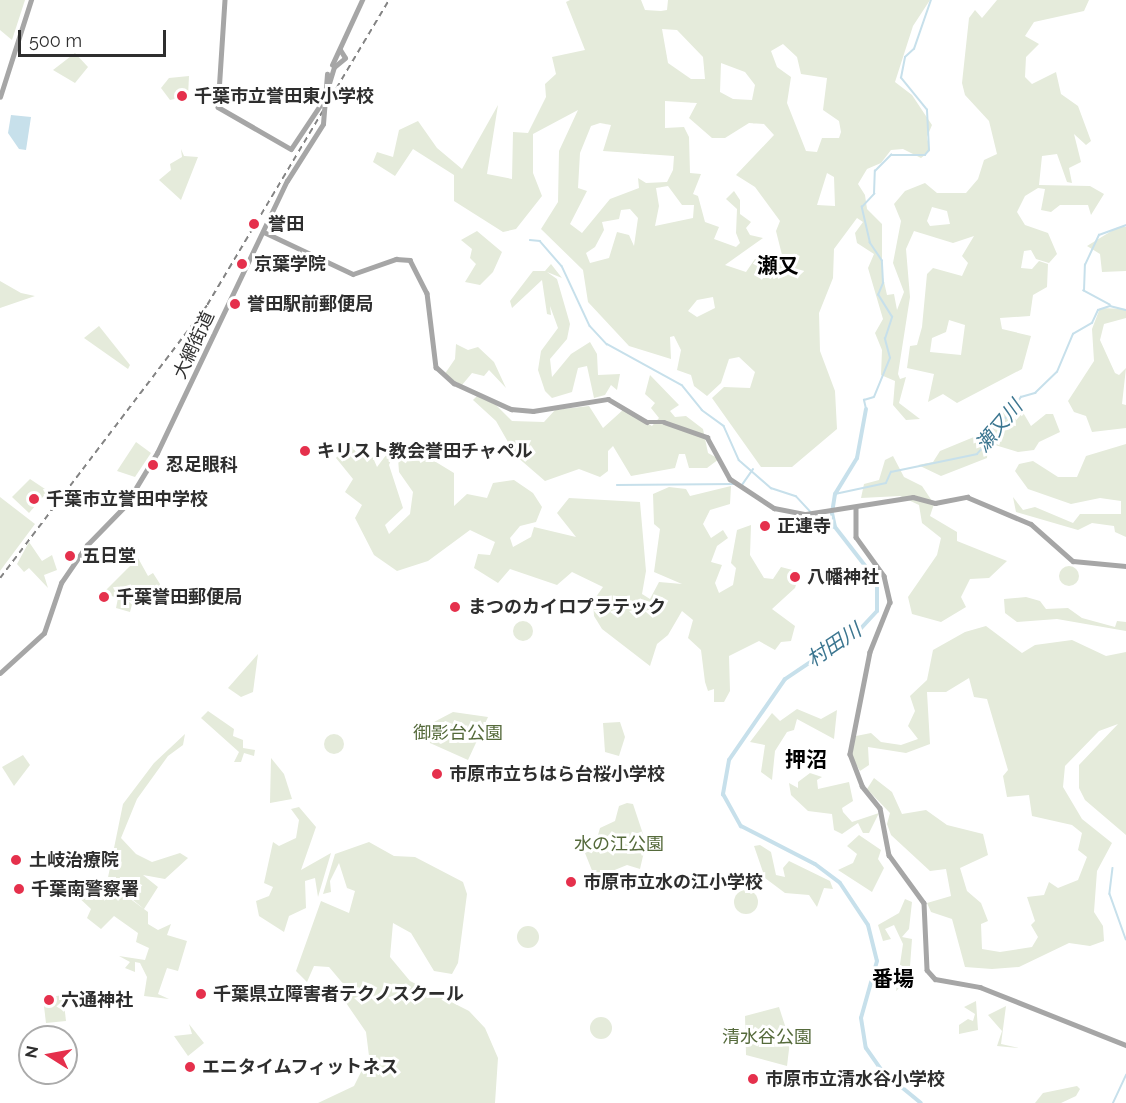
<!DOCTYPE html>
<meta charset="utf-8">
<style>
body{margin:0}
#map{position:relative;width:1126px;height:1103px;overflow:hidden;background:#fff;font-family:Raleway,"Noto Sans JP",sans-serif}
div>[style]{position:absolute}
.green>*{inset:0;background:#e5ebdb}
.round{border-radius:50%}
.water>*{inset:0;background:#c7e0eb}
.stream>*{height:1.5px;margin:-0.75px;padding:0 0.75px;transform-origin:0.75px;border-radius:0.75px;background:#c7e0eb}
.river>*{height:4px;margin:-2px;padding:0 2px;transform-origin:2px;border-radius:2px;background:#c7e0eb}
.major>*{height:4.5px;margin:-2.25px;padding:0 2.25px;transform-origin:2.25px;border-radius:2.25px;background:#a6a6a6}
.rail>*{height:1.5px;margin-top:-0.75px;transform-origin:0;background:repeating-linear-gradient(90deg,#838383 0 6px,transparent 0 10.5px)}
.major-bridge>*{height:4.5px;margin:-2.25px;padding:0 2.25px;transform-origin:2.25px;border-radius:2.25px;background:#a6a6a6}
.dots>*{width:16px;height:16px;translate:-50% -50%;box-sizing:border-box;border:3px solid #fff;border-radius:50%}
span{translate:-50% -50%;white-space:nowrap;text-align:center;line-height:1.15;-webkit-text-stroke:6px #fff;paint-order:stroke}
.poi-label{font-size:18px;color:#2e2e2e;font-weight:700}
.left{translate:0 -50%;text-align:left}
.street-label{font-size:18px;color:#2e2e2e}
.park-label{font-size:18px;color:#556a3b}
.water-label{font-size:20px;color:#3c7690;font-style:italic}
.quarter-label{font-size:21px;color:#000;font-weight:700}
.north{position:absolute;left:18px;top:1025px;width:60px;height:60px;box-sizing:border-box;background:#fff;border:2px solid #ababab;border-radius:50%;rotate:281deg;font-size:16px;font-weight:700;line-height:24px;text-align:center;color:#2e2e2e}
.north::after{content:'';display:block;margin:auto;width:21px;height:27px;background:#e5304c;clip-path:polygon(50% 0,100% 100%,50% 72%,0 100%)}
.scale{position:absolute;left:18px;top:30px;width:148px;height:27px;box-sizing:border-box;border:3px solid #2e2e2e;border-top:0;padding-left:8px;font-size:18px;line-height:21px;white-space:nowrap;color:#2e2e2e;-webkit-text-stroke:4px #fff;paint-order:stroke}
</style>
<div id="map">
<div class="green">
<i style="clip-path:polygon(0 0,25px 0,12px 40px,0 30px)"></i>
<i style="clip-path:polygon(evenodd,570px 0,641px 0,645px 10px,661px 11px,667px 10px,668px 0,930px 0,913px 26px,895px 82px,912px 95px,932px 125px,927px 137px,930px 151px,921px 158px,903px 149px,891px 150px,881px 163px,867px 169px,858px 184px,865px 195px,867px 209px,882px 224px,882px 273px,887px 295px,894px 294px,897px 310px,904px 292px,893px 263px,901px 221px,894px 204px,905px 191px,925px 183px,937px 193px,966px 193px,978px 179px,984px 160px,997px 154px,989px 121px,965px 95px,962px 83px,969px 18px,975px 10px,982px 18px,997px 0,1089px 0,1084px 11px,1034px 22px,1025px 36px,1039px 44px,1026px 57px,1025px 77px,1032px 84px,1056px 72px,1061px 94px,1078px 106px,1091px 141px,1086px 145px,1074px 134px,1081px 162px,1069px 168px,1072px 183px,1067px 182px,1057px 154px,1042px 156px,1039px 185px,1090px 186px,1104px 194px,1091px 215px,1088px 205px,1060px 205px,1051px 212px,1041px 210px,1045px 189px,1038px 188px,1025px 196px,1017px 212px,1025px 225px,1048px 233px,1057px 254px,1049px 263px,1036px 259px,1031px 250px,1024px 251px,1021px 268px,1032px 269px,1039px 261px,1048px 264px,1047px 287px,1033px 295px,1030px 316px,1000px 318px,1002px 329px,1031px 336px,1022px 369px,957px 403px,943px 394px,928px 402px,934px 374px,907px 368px,910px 346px,917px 345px,922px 327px,927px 274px,933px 268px,962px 276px,968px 263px,962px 256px,974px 236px,953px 243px,914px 231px,906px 249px,910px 297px,898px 374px,900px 379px,906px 377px,899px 403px,920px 419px,906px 420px,893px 405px,895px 381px,881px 375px,882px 350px,875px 333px,883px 319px,868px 268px,874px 254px,857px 243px,855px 233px,863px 222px,857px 218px,834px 249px,833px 278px,819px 313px,820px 351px,835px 391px,837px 429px,792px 467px,761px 467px,712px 398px,724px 387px,750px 388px,755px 372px,739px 357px,729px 359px,721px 383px,707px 396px,694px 386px,691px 375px,677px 370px,681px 350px,674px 336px,670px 337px,671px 359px,629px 346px,588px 302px,583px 270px,541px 229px,558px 202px,559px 151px,578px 110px,533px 134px,533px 173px,542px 196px,516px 229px,503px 232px,454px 201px,454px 175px,413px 149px,395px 176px,373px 162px,377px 152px,393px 157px,399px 130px,418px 121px,437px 148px,462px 169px,498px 105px,487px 174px,512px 179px,513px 132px,528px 133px,546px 97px,545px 84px,556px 74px,552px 57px,585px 50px,566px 2px,570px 0,662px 29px,677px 30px,703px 57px,705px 79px,691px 79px,668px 63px,662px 29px,570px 0,783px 44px,797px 57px,801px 74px,827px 78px,823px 110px,839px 121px,841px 132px,839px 138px,822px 138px,817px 152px,806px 151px,787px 103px,791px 77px,777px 67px,771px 51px,783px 44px,570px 0,721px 63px,745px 72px,755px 85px,752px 100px,733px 99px,720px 92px,721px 63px,570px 0,665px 101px,697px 103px,689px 118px,712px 138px,725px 138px,749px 123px,764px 124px,774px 135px,736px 175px,755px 187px,780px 221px,776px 231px,782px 255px,755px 259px,746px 272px,725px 265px,763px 238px,750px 235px,746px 228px,751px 222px,740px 214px,740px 200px,734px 191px,726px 199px,737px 209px,736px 233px,740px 243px,736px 247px,714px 239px,719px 227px,705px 222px,698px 196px,693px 194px,701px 174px,690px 173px,689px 137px,684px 127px,665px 128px,665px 101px,570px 0,600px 123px,611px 125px,603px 151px,674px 156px,673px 170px,667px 182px,646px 183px,638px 178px,639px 188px,610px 199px,582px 233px,570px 224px,587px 191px,578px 188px,580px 153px,591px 126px,600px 123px,570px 0,827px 173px,834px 177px,835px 206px,817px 205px,827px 173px,570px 0,668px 186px,682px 205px,694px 205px,693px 218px,655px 226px,659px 206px,656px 188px,668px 186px,570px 0,932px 207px,947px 211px,950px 224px,930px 226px,927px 221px,932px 207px,570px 0,630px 209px,638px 218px,634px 246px,629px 235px,617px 232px,609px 258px,590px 263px,586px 253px,595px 247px,604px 230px,602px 222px,619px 219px,621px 210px,630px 209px,570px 0,713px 297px,715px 308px,697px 317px,688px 311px,697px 300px,713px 297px,570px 0,949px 320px,965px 325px,961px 355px,930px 352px,932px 338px,946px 332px,949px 320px)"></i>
<i style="clip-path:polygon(75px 53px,88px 67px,75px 83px,53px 70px)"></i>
<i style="clip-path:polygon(189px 76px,188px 96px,170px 100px,161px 88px,169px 78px)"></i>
<i style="clip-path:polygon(181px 149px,184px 156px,198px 157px,181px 200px,159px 180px,171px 170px,170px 164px,182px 157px)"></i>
<i style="clip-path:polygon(1118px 227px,1126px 227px,1126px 271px,1102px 272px,1100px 254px,1087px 246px)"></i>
<i style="clip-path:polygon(477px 231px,502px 252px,493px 272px,480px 285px,465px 282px,476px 264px,470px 258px,472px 249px,461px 240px)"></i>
<i style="clip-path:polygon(551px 264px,562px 278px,547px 272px,557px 279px,570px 324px,567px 339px,550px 359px,552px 377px,571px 354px,590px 342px,597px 354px,598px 375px,620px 374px,617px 390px,611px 385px,605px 395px,594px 398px,587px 366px,578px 368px,572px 392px,552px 398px,545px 391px,538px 370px,541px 351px,558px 328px,550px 306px,551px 315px,547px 314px,542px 280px,512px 308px,510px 301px,533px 271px,545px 271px)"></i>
<i style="clip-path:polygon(0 281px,21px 293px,35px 296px,0 308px)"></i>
<i style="clip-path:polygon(1100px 308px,1126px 309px,1126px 318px,1104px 324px,1100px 340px,1115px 373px,1119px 375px,1126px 368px,1122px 404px,1126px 405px,1126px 428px,1092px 432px,1086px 416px,1074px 412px,1068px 401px,1094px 361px,1092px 329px)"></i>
<i style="clip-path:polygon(99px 326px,130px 365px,128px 369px,84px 338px)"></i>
<i style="clip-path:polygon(456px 344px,468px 350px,478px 347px,494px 362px,506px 388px,489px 370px,484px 376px,472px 373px,462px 385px,444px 375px,455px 359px)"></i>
<i style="clip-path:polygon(650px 375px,679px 405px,670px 411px,675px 417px,686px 416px,703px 429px,708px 453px,719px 459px,707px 468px,689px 468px,685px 454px,679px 454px,675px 468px,631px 476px,613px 446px,608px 451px,608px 471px,600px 477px,579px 469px,545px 481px,516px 456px,496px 421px,473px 400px,477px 396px,496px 405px,512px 421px,544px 422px,555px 410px,589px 406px,603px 428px,624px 409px,652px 426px,659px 418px,651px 408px,655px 403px,645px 394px)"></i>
<i style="clip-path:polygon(1018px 404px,1031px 426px,1046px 414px,1053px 414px,1060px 432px,1039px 442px,1034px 450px,1018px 452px,995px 445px,988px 448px,987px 458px,941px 476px,918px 465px,933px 462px,940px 451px,986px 432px,997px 414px)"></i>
<i style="clip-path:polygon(136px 442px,151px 453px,135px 477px,117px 471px)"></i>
<i style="clip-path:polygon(349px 442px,358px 455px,371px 453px,377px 467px,393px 446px,395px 450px,389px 465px,403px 508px,385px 525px,389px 534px,410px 514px,413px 492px,399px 472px,398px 458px,403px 452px,431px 459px,454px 473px,454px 506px,467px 494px,487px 498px,493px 483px,514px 480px,533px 493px,542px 507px,536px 522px,520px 526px,510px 538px,513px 547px,531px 537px,534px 527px,576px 537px,557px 513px,569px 498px,640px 502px,646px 571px,642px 594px,650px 599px,659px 582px,682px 584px,654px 572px,660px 529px,654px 524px,653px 494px,669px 487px,686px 489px,690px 496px,731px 486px,730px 504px,710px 510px,703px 524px,711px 538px,723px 530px,728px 538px,717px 546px,711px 562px,722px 565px,715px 583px,719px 593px,733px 585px,736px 568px,731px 563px,737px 530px,751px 525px,750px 555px,764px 578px,773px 579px,781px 567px,800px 572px,795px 588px,772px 609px,795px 626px,791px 641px,781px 642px,775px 650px,759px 641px,729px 656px,730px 691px,724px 702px,714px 702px,714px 689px,708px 691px,705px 682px,701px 650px,688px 638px,693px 620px,682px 611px,668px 635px,657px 644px,650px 666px,602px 629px,594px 616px,593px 601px,603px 587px,572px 572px,557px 585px,510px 569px,498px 583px,474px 568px,478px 554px,490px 555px,495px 542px,470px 530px,428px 561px,397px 571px,374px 555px,355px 518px,362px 505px,345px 492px,353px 479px,336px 458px)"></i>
<i style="clip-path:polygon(1126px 444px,1126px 537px,1115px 532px,1114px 526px,1092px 523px,1078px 530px,1016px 512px,1013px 497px,1023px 510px,1035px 507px,1073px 523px,1080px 514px,1121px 514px,1121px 501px,1100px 498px,1071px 504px,1028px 489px,1015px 471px,1019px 464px,1033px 461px,1058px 477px,1077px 477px,1086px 456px)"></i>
<i style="clip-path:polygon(893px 456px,904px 477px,922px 486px,934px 504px,930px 516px,957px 532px,957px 541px,1007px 561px,989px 578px,970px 579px,961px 597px,966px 607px,941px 622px,912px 614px,908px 597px,937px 555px,941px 538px,922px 523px,919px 505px,900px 496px,861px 498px,864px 484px,879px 480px,885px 460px)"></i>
<i style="clip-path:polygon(30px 479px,48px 491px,29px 513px,12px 497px)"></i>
<i style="clip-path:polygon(0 497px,35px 524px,0 571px)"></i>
<i style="clip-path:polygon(29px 542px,42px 561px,52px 555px,57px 570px,44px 575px,48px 588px,29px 568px,24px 572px,17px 564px)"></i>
<i style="clip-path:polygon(138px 558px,148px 576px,153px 573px,160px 584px,156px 597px,134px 597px,130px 612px,116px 608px,118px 598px,105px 594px,98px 598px)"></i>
<i class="round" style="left:1059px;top:566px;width:20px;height:20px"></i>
<i style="clip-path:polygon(1026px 597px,1040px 601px,1046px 609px,1068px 608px,1082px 618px,1115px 627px,1117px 621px,1126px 622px,1126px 631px,1057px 619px,1017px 622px,1005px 613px,1004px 599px)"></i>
<i class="round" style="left:513px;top:621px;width:20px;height:20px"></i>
<i style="clip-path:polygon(986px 626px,1022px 653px,1035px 645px,1072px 640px,1106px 656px,1126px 652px,1126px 835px,1085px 800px,1079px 788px,1079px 765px,1118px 724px,1099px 731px,1065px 766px,1063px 787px,1082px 819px,1112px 843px,1097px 871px,1094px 912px,1103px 926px,1104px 941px,1090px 946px,1069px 943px,1019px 967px,992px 969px,965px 967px,952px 919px,931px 912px,927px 903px,951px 896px,946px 869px,930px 871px,891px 835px,887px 824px,890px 813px,867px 789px,874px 778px,892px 792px,902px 814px,926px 810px,947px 825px,983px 834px,988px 855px,960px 868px,967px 891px,981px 903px,988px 921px,981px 924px,982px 949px,1000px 952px,1032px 947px,1038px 937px,1031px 925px,1035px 921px,1027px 897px,1044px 895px,1049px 882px,1058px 888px,1078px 880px,1087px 857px,1078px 850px,1082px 833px,1072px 825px,1032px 816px,1029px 795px,1007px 797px,1003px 776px,1008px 770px,987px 699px,974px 697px,969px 678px,946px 692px,927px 692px,930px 744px,906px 753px,868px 747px,869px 765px,860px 771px,850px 754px,856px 736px,871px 733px,881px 742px,901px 745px,918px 739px,908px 726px,915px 711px,910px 696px,927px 680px,933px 650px,965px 632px)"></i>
<i style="clip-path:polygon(258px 654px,253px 692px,241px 697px,228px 688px)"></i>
<i style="clip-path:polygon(797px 709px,821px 719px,837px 710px,834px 739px,797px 719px,794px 730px,787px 732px,775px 751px,772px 780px,761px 772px,765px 745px,750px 742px,772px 713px,780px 721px)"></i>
<i style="clip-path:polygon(208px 711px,234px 729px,233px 736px,243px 740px,243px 748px,255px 750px,254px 756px,244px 753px,241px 762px,234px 762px,239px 752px,201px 718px)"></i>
<i style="clip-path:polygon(453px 712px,488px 717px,468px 760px,421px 739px,434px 722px)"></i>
<i style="clip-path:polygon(620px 722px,625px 737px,619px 756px,605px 752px,603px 723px)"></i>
<i class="round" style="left:324px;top:734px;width:20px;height:20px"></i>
<i style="clip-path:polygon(185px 734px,183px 745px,168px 756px,137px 799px,121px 838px,136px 854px,152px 862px,180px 853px,188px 858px,165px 879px,143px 875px,158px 887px,144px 909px,127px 895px,126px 882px,123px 889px,125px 895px,148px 912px,148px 924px,158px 930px,171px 924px,167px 935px,187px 941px,178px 971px,167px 968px,158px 994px,169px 999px,144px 996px,147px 977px,140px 963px,135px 962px,135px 972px,125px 968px,130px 962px,119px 956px,145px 960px,149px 948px,136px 942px,138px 933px,114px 916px,101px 929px,87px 918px,91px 909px,75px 894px,87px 882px,105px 892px,123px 804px,154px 763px)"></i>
<i style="clip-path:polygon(23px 755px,30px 765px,14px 786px,2px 767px)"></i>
<i style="clip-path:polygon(271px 758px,284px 774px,292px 799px,270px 803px)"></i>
<i style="clip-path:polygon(810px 773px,822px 777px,817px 780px,818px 789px,849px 782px,853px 801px,842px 808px,843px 812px,852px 822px,879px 813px,869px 833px,863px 833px,858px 823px,842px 834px,834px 830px,832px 814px,808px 811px,791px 795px,789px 783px,798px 788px,798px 782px)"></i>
<i style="clip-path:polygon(627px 803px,633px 804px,646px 843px,640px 869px,627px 865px,595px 878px,585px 853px,594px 849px,600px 828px,615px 821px,619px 806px)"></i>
<i style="clip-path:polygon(299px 807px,316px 827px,301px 870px,331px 853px,318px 897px,315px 878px,305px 881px,306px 908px,289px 916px,284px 932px,259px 916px,256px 901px,269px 896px,273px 887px,264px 883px,273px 842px,279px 846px,296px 838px,299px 820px,291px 809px)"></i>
<i style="clip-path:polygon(859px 835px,881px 850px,878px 859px,884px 868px,872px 892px,838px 870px,853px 863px,857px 854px,847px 846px)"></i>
<i style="clip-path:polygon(369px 842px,394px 856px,415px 857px,463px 882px,467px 894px,458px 963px,452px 974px,434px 971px,411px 933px,393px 923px,390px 957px,410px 981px,469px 1011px,485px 1028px,498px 1058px,495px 1103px,318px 1103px,354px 1086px,369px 1056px,366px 1032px,342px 997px,345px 986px,329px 967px,314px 966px,307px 982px,296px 971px,321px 901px,349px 913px,355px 891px,347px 888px,339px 863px,330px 881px,331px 892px,323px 894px,335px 854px)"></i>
<i style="clip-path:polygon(760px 845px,771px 852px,776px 875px,785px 877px,783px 868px,789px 861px,830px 881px,833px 889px,824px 888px,817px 907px,809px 895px,785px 893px,765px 878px,754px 846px)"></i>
<i class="round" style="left:734px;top:890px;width:24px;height:24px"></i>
<i style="clip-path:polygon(905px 899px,912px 902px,909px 929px,902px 937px,912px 939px,909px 980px,896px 991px,903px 944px,894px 925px,885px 929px,891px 939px,883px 941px,878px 925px,899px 913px)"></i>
<i class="round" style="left:517px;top:926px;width:22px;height:22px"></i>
<i style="clip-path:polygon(63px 995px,66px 1021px,46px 1023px,43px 998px)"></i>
<i style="clip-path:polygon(976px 1001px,978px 1030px,959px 1034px,959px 1025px,968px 1019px,973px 1021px,975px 1014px,964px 1007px)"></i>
<i style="clip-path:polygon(1006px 1006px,1001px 1044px,1019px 1048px,997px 1046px,1002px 1031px,988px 1015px)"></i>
<i style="clip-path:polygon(779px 1007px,790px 1041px,787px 1066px,746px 1055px,745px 1016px)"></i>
<i class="round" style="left:590px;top:1017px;width:22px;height:22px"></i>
<i style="clip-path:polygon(189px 1024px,204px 1043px,188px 1056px,174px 1036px,192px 1034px)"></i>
<i style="clip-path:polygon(1077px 1086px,1080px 1089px,1076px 1096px,1061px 1103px,1035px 1103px,1043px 1093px)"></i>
</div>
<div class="water">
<i style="clip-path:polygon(11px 115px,31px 117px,26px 150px,19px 149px,8px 133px)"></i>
</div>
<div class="stream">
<i style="left:530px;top:240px;width:10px;rotate:6deg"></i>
<i style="left:540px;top:241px;width:33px;rotate:49deg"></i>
<i style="left:562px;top:266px;width:66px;rotate:65deg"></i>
<i style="left:590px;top:326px;width:25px;rotate:47deg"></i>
<i style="left:607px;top:344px;width:85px;rotate:28.7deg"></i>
<i style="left:682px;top:385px;width:32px;rotate:51deg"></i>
<i style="left:702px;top:410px;width:27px;rotate:36deg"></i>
<i style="left:724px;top:426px;width:37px;rotate:66deg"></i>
<i style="left:739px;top:460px;width:43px;rotate:41.2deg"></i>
<i style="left:771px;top:488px;width:26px;rotate:18deg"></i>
<i style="left:796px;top:496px;width:22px;rotate:47deg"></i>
<i style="left:1110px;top:305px;width:30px;rotate:-152deg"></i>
<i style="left:1084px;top:291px;width:26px;rotate:-88deg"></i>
<i style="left:1085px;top:265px;width:33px;rotate:-65deg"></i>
<i style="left:1099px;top:235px;width:29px;rotate:-20deg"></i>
<i style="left:866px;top:409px;width:9px;rotate:-103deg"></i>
<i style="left:864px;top:400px;width:10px;rotate:-17deg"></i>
<i style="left:874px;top:397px;width:42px;rotate:-67.7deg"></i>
<i style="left:890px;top:358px;width:20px;rotate:-105deg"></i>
<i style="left:885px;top:339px;width:23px;rotate:-72deg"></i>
<i style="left:892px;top:317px;width:26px;rotate:-122deg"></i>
<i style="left:878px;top:295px;width:13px;rotate:-67deg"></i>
<i style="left:883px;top:283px;width:22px;rotate:-93deg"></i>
<i style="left:882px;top:261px;width:22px;rotate:-124deg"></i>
<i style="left:870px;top:243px;width:37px;rotate:-103deg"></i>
<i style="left:862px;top:207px;width:18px;rotate:-47deg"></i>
<i style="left:874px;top:194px;width:23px;rotate:-88deg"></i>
<i style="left:875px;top:171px;width:23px;rotate:-45deg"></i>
<i style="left:891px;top:155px;width:34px"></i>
<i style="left:925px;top:155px;width:6px;rotate:-51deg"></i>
<i style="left:929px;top:150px;width:40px;rotate:-92.9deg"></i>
<i style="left:927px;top:110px;width:41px;rotate:-129.1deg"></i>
<i style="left:901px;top:78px;width:21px;rotate:-79deg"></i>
<i style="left:905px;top:57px;width:12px;rotate:-42deg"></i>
<i style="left:914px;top:49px;width:52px;rotate:-70.9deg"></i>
<i style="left:617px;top:485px;width:118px;rotate:-0.5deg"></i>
<i style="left:742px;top:485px;width:19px;rotate:-55deg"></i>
<i style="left:835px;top:494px;width:52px;rotate:-12.2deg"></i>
<i style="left:886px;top:483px;width:12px;rotate:-66deg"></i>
<i style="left:891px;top:472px;width:88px;rotate:-11.8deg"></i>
<i style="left:977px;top:454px;width:21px;rotate:-47deg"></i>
<i style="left:991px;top:439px;width:13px;rotate:-81deg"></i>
<i style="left:993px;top:426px;width:20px;rotate:-33deg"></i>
<i style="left:1010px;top:415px;width:21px;rotate:-59deg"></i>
<i style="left:1021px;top:397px;width:15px;rotate:-16deg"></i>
<i style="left:1035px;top:393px;width:30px;rotate:-44deg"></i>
<i style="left:1057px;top:372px;width:41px;rotate:-67.2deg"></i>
<i style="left:1073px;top:334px;width:22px;rotate:-30deg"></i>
<i style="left:1092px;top:323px;width:14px;rotate:-65deg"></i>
<i style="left:1098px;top:310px;width:13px;rotate:-18deg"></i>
<i style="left:1110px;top:306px;width:16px;rotate:14deg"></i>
<i style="left:812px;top:516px;width:19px;rotate:54deg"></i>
<i style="left:823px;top:531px;width:13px;rotate:-18deg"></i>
<i style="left:1113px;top:868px;width:26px;rotate:97deg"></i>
<i style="left:1110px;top:894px;width:48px;rotate:70.4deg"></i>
<i style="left:1113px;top:1103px;width:31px;rotate:-65deg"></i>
</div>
<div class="river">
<i style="left:866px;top:409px;width:50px;rotate:100.4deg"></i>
<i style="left:857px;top:458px;width:42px;rotate:121.4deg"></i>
<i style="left:835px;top:494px;width:19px;rotate:99deg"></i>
<i style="left:832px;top:513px;width:14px;rotate:78deg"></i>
<i style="left:835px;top:527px;width:68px;rotate:52.1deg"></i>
<i style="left:877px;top:581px;width:30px;rotate:90deg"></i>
<i style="left:877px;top:611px;width:23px;rotate:133deg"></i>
<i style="left:861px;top:628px;width:92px;rotate:146.1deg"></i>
<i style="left:785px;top:679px;width:98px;rotate:124.7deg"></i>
<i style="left:729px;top:760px;width:35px;rotate:100deg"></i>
<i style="left:723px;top:794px;width:37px;rotate:61deg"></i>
<i style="left:741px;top:826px;width:83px;rotate:27.2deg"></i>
<i style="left:815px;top:864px;width:31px;rotate:37deg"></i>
<i style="left:840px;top:883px;width:50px;rotate:56.3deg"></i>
<i style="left:868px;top:925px;width:37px;rotate:76deg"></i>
<i style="left:877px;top:961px;width:59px;rotate:105.7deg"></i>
<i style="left:861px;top:1018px;width:30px;rotate:81deg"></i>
<i style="left:866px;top:1048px;width:28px;rotate:55deg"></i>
<i style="left:882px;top:1071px;width:50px;rotate:39.4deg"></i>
</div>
<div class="major">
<i style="left:225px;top:0;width:107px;rotate:93.7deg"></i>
<i style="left:218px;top:107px;width:84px;rotate:29.9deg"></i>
<i style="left:291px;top:149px;width:61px;rotate:-56.3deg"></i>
<i style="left:332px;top:65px;width:72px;rotate:-65.2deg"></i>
<i style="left:327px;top:90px;width:24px;rotate:-73deg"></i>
<i style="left:334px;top:67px;width:14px;rotate:-39deg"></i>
<i style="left:345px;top:58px;width:9px;rotate:-122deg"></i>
<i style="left:0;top:97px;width:102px;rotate:-72.3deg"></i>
<i style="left:264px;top:232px;width:98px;rotate:25.3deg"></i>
<i style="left:353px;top:274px;width:46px;rotate:-19.2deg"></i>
<i style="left:396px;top:259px;width:14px;rotate:4deg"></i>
<i style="left:410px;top:260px;width:37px;rotate:63deg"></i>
<i style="left:427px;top:293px;width:75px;rotate:83.1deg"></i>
<i style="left:436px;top:367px;width:24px;rotate:42deg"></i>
<i style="left:454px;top:383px;width:63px;rotate:24.5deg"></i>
<i style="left:511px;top:409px;width:22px;rotate:5deg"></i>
<i style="left:533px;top:411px;width:76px;rotate:-9.1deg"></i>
<i style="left:608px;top:399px;width:45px;rotate:30.5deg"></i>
<i style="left:647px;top:422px;width:17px"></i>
<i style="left:664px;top:422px;width:46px;rotate:19.2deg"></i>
<i style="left:707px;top:437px;width:48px;rotate:61.3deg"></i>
<i style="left:730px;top:479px;width:53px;rotate:33.4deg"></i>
<i style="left:774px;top:508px;width:33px;rotate:11deg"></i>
<i style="left:806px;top:514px;width:108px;rotate:-9deg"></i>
<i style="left:913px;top:497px;width:23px;rotate:15deg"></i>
<i style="left:935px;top:503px;width:33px;rotate:-11deg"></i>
<i style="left:967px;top:497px;width:69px;rotate:22.9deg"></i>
<i style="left:1031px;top:524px;width:56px;rotate:41.4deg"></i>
<i style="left:1073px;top:561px;width:53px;rotate:5.4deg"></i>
<i style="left:856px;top:507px;width:30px;rotate:90deg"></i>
<i style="left:856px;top:537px;width:48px;rotate:54.3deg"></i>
<i style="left:884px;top:576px;width:27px;rotate:77deg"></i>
<i style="left:890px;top:602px;width:54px;rotate:111.8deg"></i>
<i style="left:870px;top:652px;width:104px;rotate:101.1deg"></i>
<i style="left:850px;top:754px;width:34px;rotate:69deg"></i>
<i style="left:862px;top:786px;width:28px;rotate:51deg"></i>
<i style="left:880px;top:808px;width:48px;rotate:79.2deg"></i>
<i style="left:889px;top:855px;width:59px;rotate:53.9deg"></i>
<i style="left:924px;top:903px;width:67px;rotate:87.4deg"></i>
<i style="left:927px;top:970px;width:12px;rotate:48deg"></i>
<i style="left:935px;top:979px;width:46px;rotate:10.1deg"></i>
<i style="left:980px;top:987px;width:157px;rotate:21.7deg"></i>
<i style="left:0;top:673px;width:59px;rotate:-42.3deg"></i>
<i style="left:44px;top:633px;width:53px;rotate:-71.2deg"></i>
<i style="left:61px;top:583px;width:46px;rotate:-55.6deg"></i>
<i style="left:87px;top:545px;width:54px;rotate:-45.7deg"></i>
<i style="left:125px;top:506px;width:62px;rotate:-58.9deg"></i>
<i style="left:157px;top:453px;width:301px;rotate:-64.5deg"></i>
<i style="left:287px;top:181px;width:67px;rotate:-57.7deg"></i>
</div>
<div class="rail">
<i style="left:0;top:578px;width:343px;rotate:-52.8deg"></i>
<i style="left:207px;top:305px;width:355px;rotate:-59.2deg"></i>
</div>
<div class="major-bridge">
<i style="left:323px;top:124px;width:50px;rotate:-85.4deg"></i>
</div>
<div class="dots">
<i style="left:182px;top:96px;background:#e5304c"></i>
<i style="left:254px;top:224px;background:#e5304c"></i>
<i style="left:242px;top:264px;background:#e5304c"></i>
<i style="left:235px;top:304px;background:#e5304c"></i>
<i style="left:305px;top:451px;background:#e5304c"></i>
<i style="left:153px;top:465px;background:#e5304c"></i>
<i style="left:34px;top:499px;background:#e5304c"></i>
<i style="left:765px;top:526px;background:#e5304c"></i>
<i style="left:70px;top:556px;background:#e5304c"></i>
<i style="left:795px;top:577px;background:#e5304c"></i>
<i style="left:104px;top:597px;background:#e5304c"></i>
<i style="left:455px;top:607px;background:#e5304c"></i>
<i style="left:437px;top:774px;background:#e5304c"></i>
<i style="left:16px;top:860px;background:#e5304c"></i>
<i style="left:571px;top:882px;background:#e5304c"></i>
<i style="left:19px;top:889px;background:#e5304c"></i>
<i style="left:201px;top:994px;background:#e5304c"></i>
<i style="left:49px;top:1000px;background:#e5304c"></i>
<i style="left:190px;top:1067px;background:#e5304c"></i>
<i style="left:753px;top:1079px;background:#e5304c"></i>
</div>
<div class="poi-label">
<span class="left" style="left:194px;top:96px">千葉市立誉田東小学校</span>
<span class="left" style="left:268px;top:224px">誉田</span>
<span class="left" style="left:254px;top:264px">京葉学院</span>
<span class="left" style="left:247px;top:304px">誉田駅前郵便局</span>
<span class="left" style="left:317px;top:451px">キリスト教会誉田チャペル</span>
<span class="left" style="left:166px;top:465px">忍足眼科</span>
<span class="left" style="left:46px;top:499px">千葉市立誉田中学校</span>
<span class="left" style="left:777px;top:526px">正連寺</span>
<span class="left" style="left:82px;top:556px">五日堂</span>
<span class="left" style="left:807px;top:577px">八幡神社</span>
<span class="left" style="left:116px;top:597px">千葉誉田郵便局</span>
<span class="left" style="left:468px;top:607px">まつのカイロプラテック</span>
<span class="left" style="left:449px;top:774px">市原市立ちはら台桜小学校</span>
<span class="left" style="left:29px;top:860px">土岐治療院</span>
<span class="left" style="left:583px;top:882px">市原市立水の江小学校</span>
<span class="left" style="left:31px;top:889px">千葉南警察署</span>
<span class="left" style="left:213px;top:994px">千葉県立障害者テクノスクール</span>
<span class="left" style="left:61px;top:1000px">六通神社</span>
<span class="left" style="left:202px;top:1067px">エニタイムフィットネス</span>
<span class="left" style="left:765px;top:1079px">市原市立清水谷小学校</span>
</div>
<div class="street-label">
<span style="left:194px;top:345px;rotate:-65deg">大網街道</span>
</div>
<div class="park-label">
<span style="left:458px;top:733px">御影台公園</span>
<span style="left:619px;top:844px">水の江公園</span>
<span style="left:767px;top:1037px">清水谷公園</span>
</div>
<div class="water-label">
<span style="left:999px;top:426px;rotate:-50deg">瀬又川</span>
<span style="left:834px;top:645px;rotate:-34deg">村田川</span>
</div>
<div class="quarter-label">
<span style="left:778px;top:266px">瀬又</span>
<span style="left:806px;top:760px">押沼</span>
<span style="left:893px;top:979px">番場</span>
</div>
<div class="north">N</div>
<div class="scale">500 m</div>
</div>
